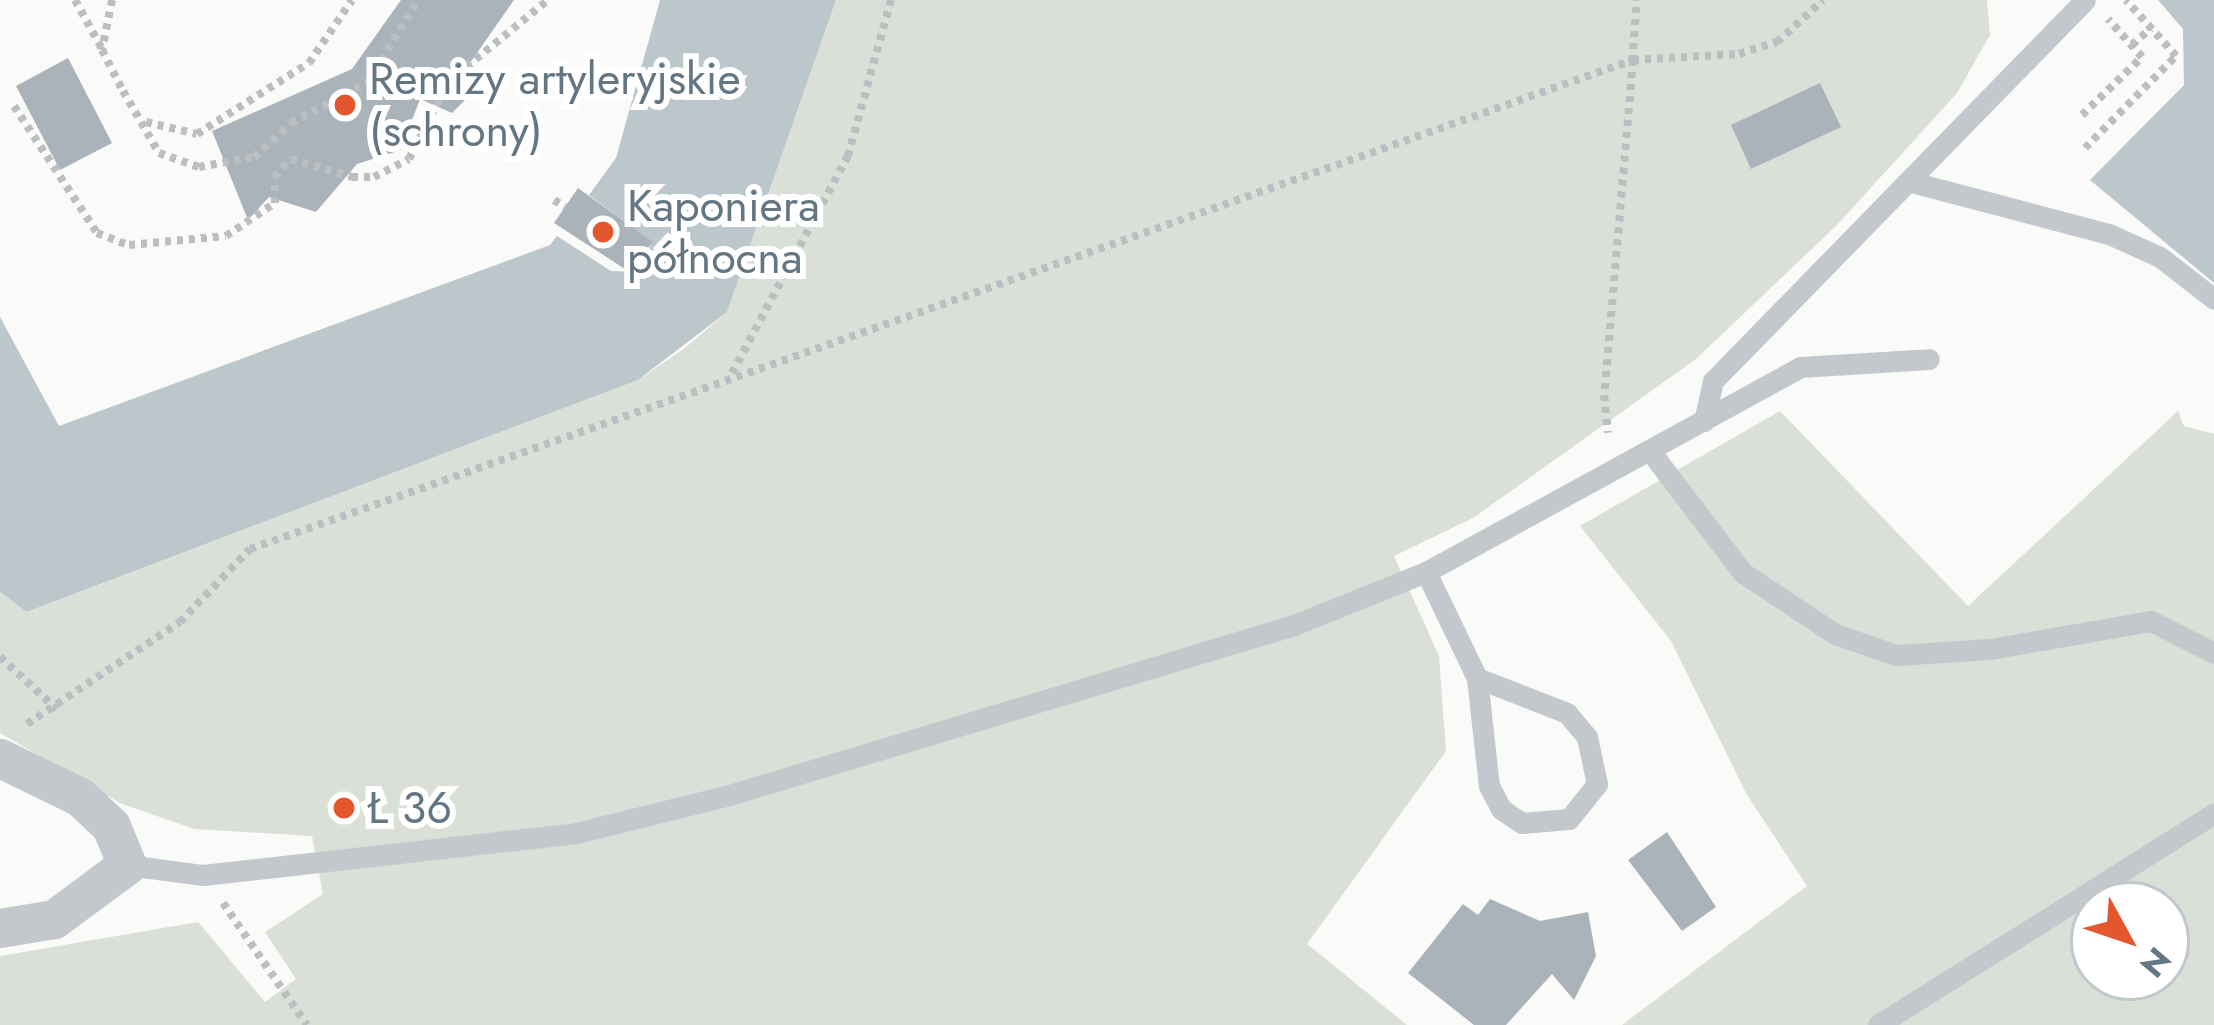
<!DOCTYPE html>
<meta charset="utf-8">
<style>
body{margin:0}
#map{position:relative;width:2214px;height:1025px;overflow:hidden;background:#fafaf8;font-family:Jost,sans-serif}
div>[style]{position:absolute}
.green>*{inset:0;background:#dadfd7}
.water>*{inset:0;background:#bbc7cb}
.building>*{inset:0;background:#aab3b9}
.path>*{height:8px;margin-top:-4px;transform-origin:0;background:repeating-linear-gradient(90deg,#bbbfc2 0 6px,transparent 0 12px)}
.service>*{height:21px;margin:-10.5px;padding:0 10.5px;transform-origin:10.5px;border-radius:10.5px;background:#c3c8cc}
.minor>*{height:39px;margin:-19.5px;padding:0 19.5px;transform-origin:19.5px;border-radius:19.5px;background:#c3c8cc}
.dots>*{width:33px;height:33px;translate:-50% -50%;box-sizing:border-box;border:6px solid #fff;border-radius:50%}
span{translate:-50% -50%;white-space:nowrap;text-align:center;line-height:1.15;-webkit-text-stroke:12px #fff;paint-order:stroke}
.poi-label{font-size:45px;color:#657683}
.left{translate:0 -50%;text-align:left}
.north{position:absolute;left:2070px;top:881px;width:120px;height:120px;box-sizing:border-box;background:#fff;border:3px solid #c1c8cd;border-radius:50%;rotate:130deg;font-size:33px;font-weight:700;line-height:48px;text-align:center;color:#657683}
.north::after{content:'';display:block;margin:auto;width:42px;height:54px;background:#e4572e;clip-path:polygon(50% 0,100% 100%,50% 72%,0 100%)}
</style>
<div id="map">
<div class="green">
<i style="clip-path:polygon(836px 0,1987px 0,1990px 35px,1957px 93px,1837px 225px,1696px 359px,1473px 518px,1394px 556px,1439px 656px,1446px 751px,1307px 944px,1407px 1025px,0 1025px,0 956px,198px 922px,265px 1002px,296px 979px,265px 932px,323px 894px,312px 836px,194px 829px,120px 803px,0 733px,0 592px,28px 612px,638px 380px,685px 348px,727px 312px)"></i>
<i style="clip-path:polygon(evenodd,1780px 411px,1968px 606px,2178px 411px,2184px 426px,2214px 434px,2214px 1025px,1622px 1025px,1807px 886px,1747px 795px,1671px 641px,1580px 526px,1780px 411px,2094px 905px,2166px 905px,2166px 977px,2094px 977px,2094px 905px)"></i>
</div>
<div class="water">
<i style="clip-path:polygon(660px 0,836px 0,727px 312px,638px 380px,27px 612px,0 592px,0 317px,59px 426px,550px 245px,557px 236px,611px 271px,637px 272px,652px 242px,589px 195px,616px 158px)"></i>
<i style="clip-path:polygon(2158px 0,2214px 0,2214px 283px,2090px 180px,2184px 85px,2183px 29px)"></i>
</div>
<div class="building">
<i style="clip-path:polygon(401px 0,514px 0,465px 70px,480px 85px,452px 113px,420px 99px,401px 150px,357px 164px,316px 212px,269px 197px,248px 220px,212px 131px,352px 69px)"></i>
<i style="clip-path:polygon(68px 58px,112px 143px,60px 170px,16px 86px)"></i>
<i style="clip-path:polygon(1820px 83px,1841px 127px,1751px 169px,1731px 125px)"></i>
<i style="clip-path:polygon(578px 188px,653px 242px,628px 271px,554px 223px)"></i>
<i style="clip-path:polygon(1667px 832px,1716px 907px,1682px 931px,1628px 860px)"></i>
<i style="clip-path:polygon(1490px 899px,1540px 921px,1588px 912px,1596px 956px,1574px 1000px,1552px 974px,1506px 1025px,1474px 1025px,1408px 973px,1463px 904px,1478px 915px)"></i>
</div>
<div class="path">
<i style="left:75px;top:0;width:56px;rotate:61.1deg"></i>
<i style="left:112px;top:0;width:51px;rotate:101.3deg"></i>
<i style="left:102px;top:50px;width:46px;rotate:62.9deg"></i>
<i style="left:123px;top:91px;width:72px;rotate:59.9deg"></i>
<i style="left:159px;top:153px;width:42px;rotate:19.3deg"></i>
<i style="left:199px;top:167px;width:56px;rotate:-10.3deg"></i>
<i style="left:254px;top:157px;width:50px;rotate:-42.6deg"></i>
<i style="left:291px;top:123px;width:89px;rotate:-28.3deg"></i>
<i style="left:369px;top:81px;width:95px;rotate:-58.8deg"></i>
<i style="left:2132px;top:45px;width:25px;rotate:-42deg"></i>
<i style="left:1633px;top:60px;width:106px;rotate:-3.2deg"></i>
<i style="left:1739px;top:54px;width:40px;rotate:-18deg"></i>
<i style="left:1777px;top:42px;width:62px;rotate:-42.4deg"></i>
<i style="left:1632px;top:61px;width:61px;rotate:-85.3deg"></i>
<i style="left:14px;top:106px;width:152px;rotate:56.8deg"></i>
<i style="left:97px;top:233px;width:34px;rotate:21deg"></i>
<i style="left:129px;top:245px;width:97px;rotate:-5.3deg"></i>
<i style="left:226px;top:236px;width:59px;rotate:-34deg"></i>
<i style="left:275px;top:203px;width:26px;rotate:-92deg"></i>
<i style="left:274px;top:177px;width:25px;rotate:-47deg"></i>
<i style="left:291px;top:159px;width:64px;rotate:16.4deg"></i>
<i style="left:352px;top:177px;width:22px"></i>
<i style="left:374px;top:177px;width:39px;rotate:-27deg"></i>
<i style="left:409px;top:159px;width:86px;rotate:-63.1deg"></i>
<i style="left:448px;top:82px;width:129px;rotate:-39.4deg"></i>
<i style="left:2082px;top:115px;width:83px;rotate:-44deg"></i>
<i style="left:2142px;top:57px;width:51px;rotate:-131.8deg"></i>
<i style="left:146px;top:122px;width:52px;rotate:13.2deg"></i>
<i style="left:197px;top:134px;width:133px;rotate:-32.4deg"></i>
<i style="left:309px;top:63px;width:76px;rotate:-55.7deg"></i>
<i style="left:2085px;top:148px;width:129px;rotate:-45.3deg"></i>
<i style="left:2176px;top:56px;width:75px;rotate:-131.8deg"></i>
<i style="left:554px;top:200px;width:13px;rotate:32deg"></i>
<i style="left:732px;top:373px;width:246px;rotate:-61.9deg"></i>
<i style="left:848px;top:156px;width:162px;rotate:-74.6deg"></i>
<i style="left:0;top:657px;width:77px;rotate:42.4deg"></i>
<i style="left:27px;top:724px;width:184px;rotate:-33.7deg"></i>
<i style="left:180px;top:622px;width:101px;rotate:-46.2deg"></i>
<i style="left:250px;top:549px;width:1467px;rotate:-19.47deg"></i>
<i style="left:1633px;top:60px;width:336px;rotate:94.9deg"></i>
<i style="left:1604px;top:395px;width:38px;rotate:84deg"></i>
<i style="left:223px;top:903px;width:148px;rotate:55.5deg"></i>
</div>
<div class="service">
<i style="left:1908px;top:181px;width:208px;rotate:14.8deg"></i>
<i style="left:2109px;top:234px;width:56px;rotate:24.3deg"></i>
<i style="left:2160px;top:257px;width:68px;rotate:37.9deg"></i>
<i style="left:1704px;top:421px;width:41px;rotate:-77.3deg"></i>
<i style="left:1713px;top:381px;width:532px;rotate:-45.68deg"></i>
<i style="left:1650px;top:451px;width:153px;rotate:52.7deg"></i>
<i style="left:1743px;top:573px;width:110px;rotate:33.5deg"></i>
<i style="left:1835px;top:634px;width:65px;rotate:19deg"></i>
<i style="left:1896px;top:655px;width:94px;rotate:-3.7deg"></i>
<i style="left:1990px;top:649px;width:163px;rotate:-9.9deg"></i>
<i style="left:2151px;top:621px;width:71px;rotate:26.9deg"></i>
<i style="left:1426px;top:572px;width:118px;rotate:64.3deg"></i>
<i style="left:1477px;top:678px;width:109px;rotate:83.7deg"></i>
<i style="left:1489px;top:786px;width:26px;rotate:62deg"></i>
<i style="left:1501px;top:809px;width:25px;rotate:34deg"></i>
<i style="left:1522px;top:823px;width:47px;rotate:-4.9deg"></i>
<i style="left:1569px;top:819px;width:45px;rotate:-51.3deg"></i>
<i style="left:1597px;top:784px;width:48px;rotate:-102deg"></i>
<i style="left:1587px;top:737px;width:31px;rotate:-130deg"></i>
<i style="left:1567px;top:713px;width:97px;rotate:-158.7deg"></i>
<i style="left:127px;top:865px;width:77px;rotate:7.5deg"></i>
<i style="left:203px;top:875px;width:375px;rotate:-6.4deg"></i>
<i style="left:576px;top:833px;width:154px;rotate:-13.9deg"></i>
<i style="left:726px;top:796px;width:593px;rotate:-16.75deg"></i>
<i style="left:1294px;top:625px;width:142px;rotate:-21.9deg"></i>
<i style="left:1426px;top:572px;width:426px;rotate:-28.7deg"></i>
<i style="left:1800px;top:367px;width:129px;rotate:-3.5deg"></i>
<i style="left:1878px;top:1025px;width:397px;rotate:-32.2deg"></i>
</div>
<div class="minor">
<i style="left:0;top:758px;width:89px;rotate:26deg"></i>
<i style="left:80px;top:797px;width:42px;rotate:43.1deg"></i>
<i style="left:111px;top:826px;width:42px;rotate:67.7deg"></i>
<i style="left:127px;top:865px;width:91px;rotate:143.5deg"></i>
<i style="left:54px;top:919px;width:55px;rotate:170.5deg"></i>
</div>
<div class="dots">
<i style="left:345px;top:105px;background:#e4572e"></i>
<i style="left:603px;top:232px;background:#e4572e"></i>
<i style="left:344px;top:808px;background:#e4572e"></i>
</div>
<div class="poi-label">
<span class="left" style="left:369px;top:105px">Remizy artyleryjskie<br>(schrony)</span>
<span class="left" style="left:627px;top:232px">Kaponiera<br>północna</span>
<span class="left" style="left:368px;top:808px">Ł 36</span>
</div>
<div class="north">N</div>
</div>
